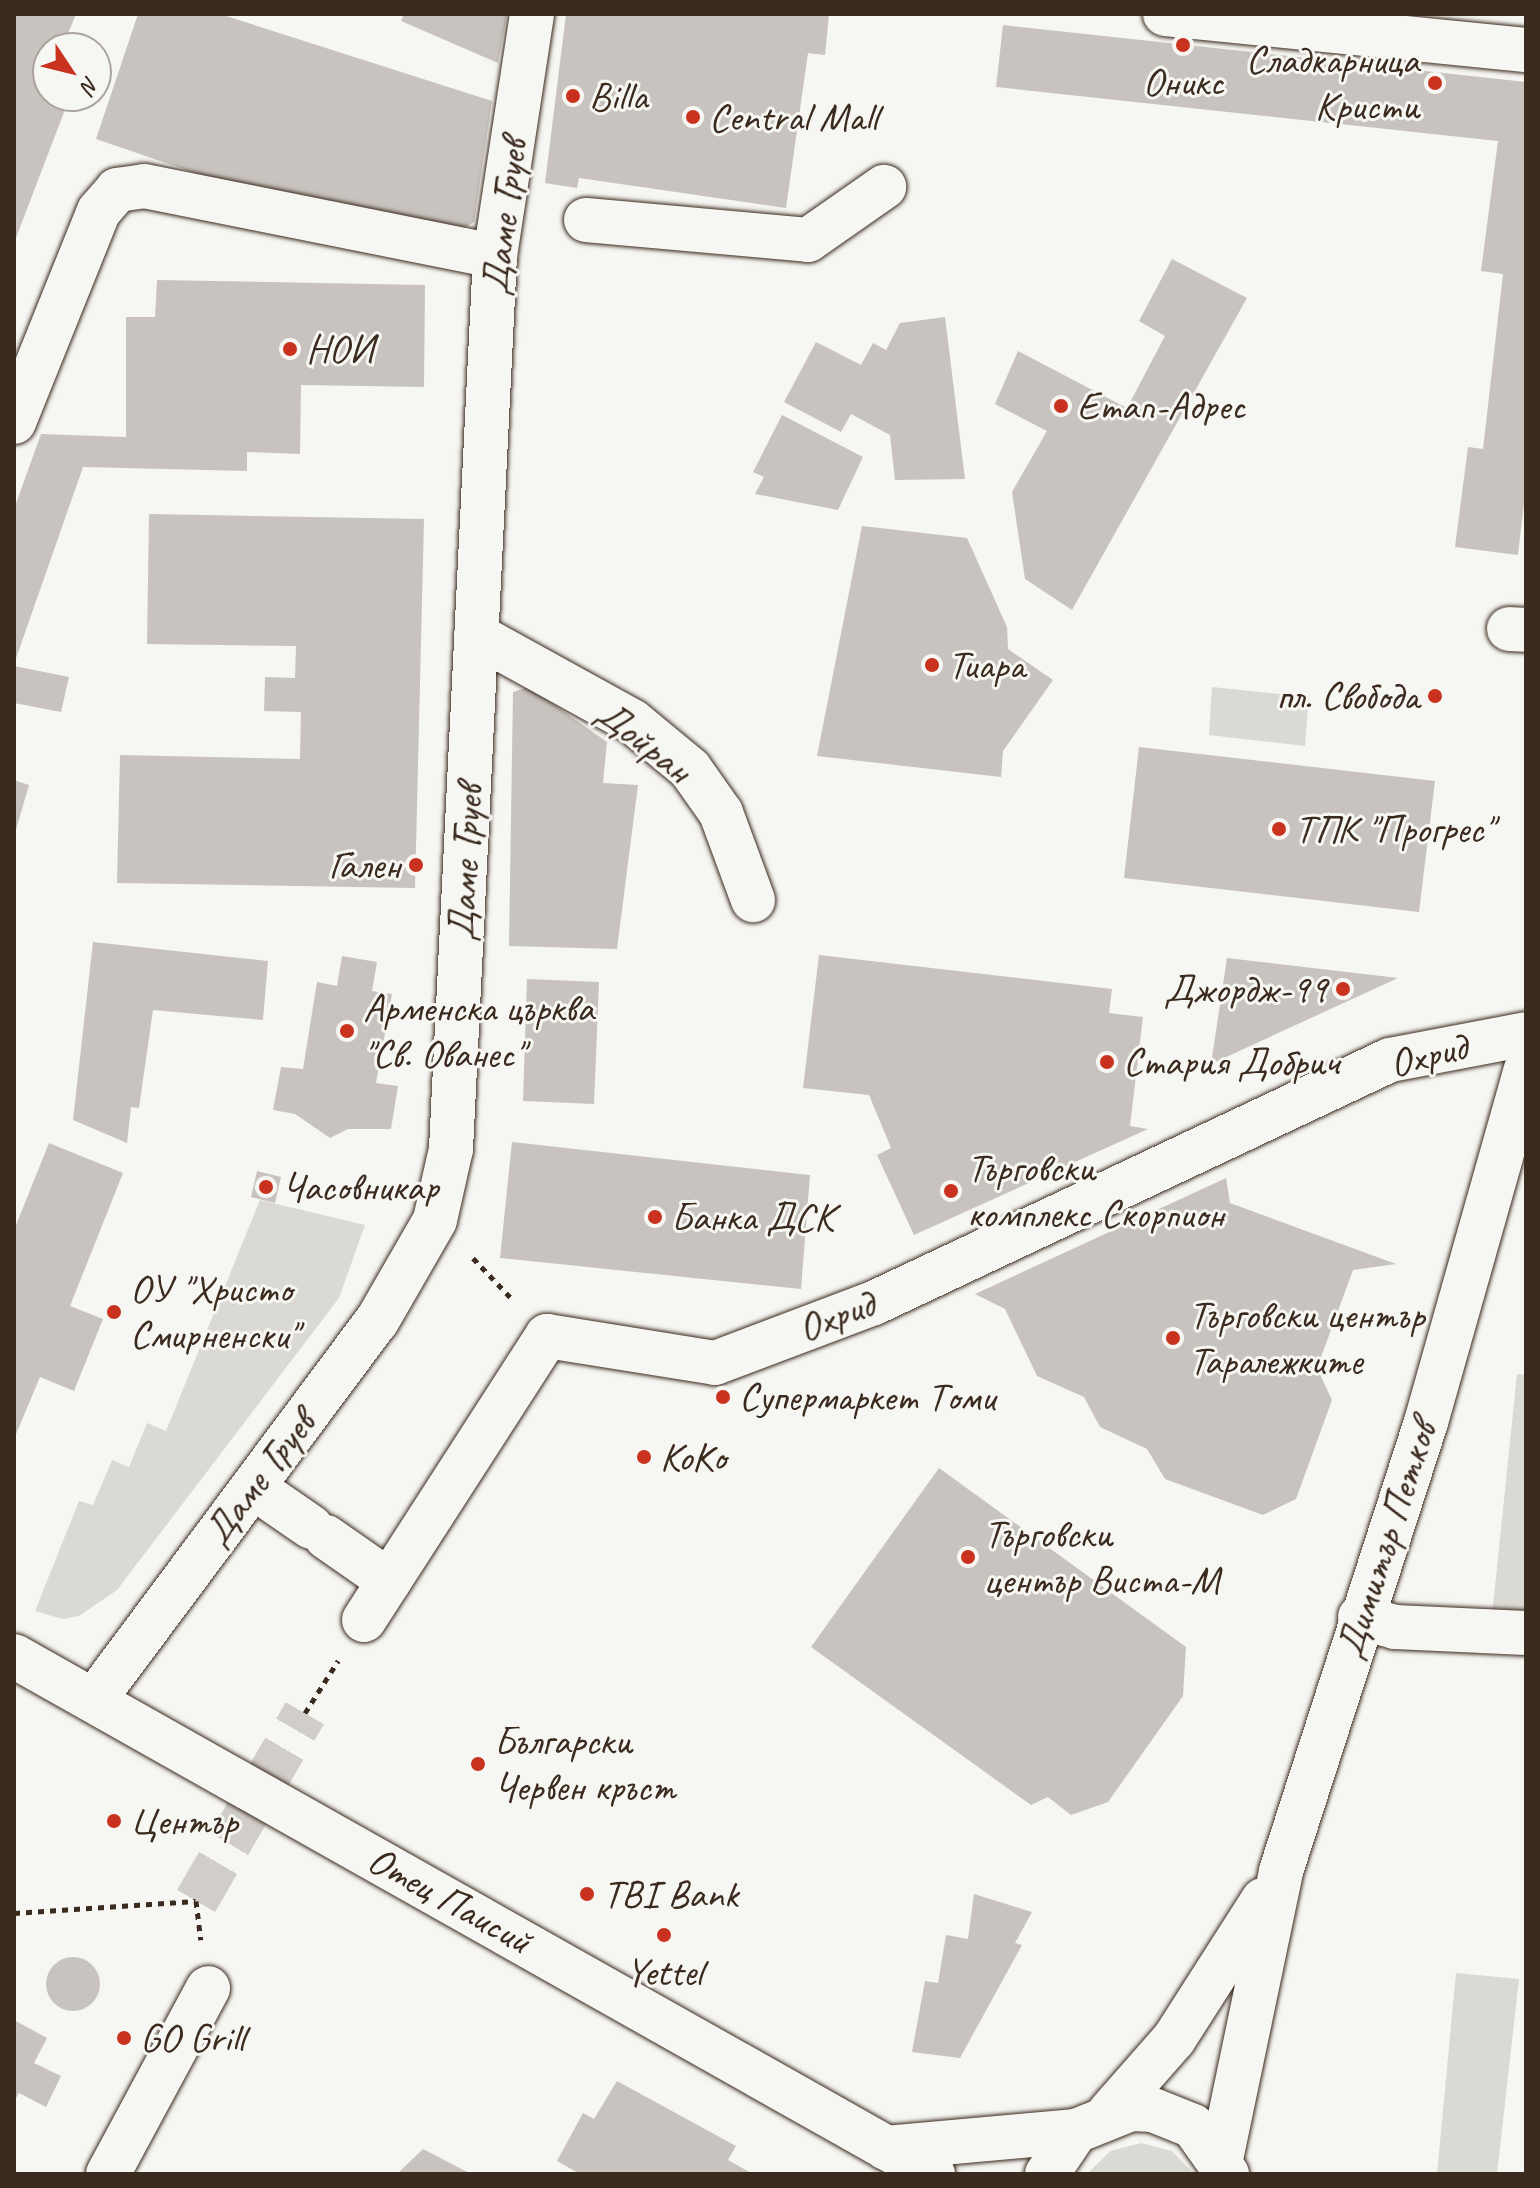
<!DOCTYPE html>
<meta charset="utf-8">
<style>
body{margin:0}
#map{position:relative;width:1540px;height:2188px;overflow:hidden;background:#f6f6f2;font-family:Caveat,sans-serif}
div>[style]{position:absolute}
.green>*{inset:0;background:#dad9d3}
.building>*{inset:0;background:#c8c3be}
.round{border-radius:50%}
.minor-tunnel>*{height:44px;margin-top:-22px;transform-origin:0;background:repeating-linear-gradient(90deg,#d1cdc8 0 44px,transparent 0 66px)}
.path>*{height:5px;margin-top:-2.5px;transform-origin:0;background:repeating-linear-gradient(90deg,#3b2a1e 0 6px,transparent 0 12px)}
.roads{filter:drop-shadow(0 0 2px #3b2a1e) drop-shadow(0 0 2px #3b2a1e)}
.minor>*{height:44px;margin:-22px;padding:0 22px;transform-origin:22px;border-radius:22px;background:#f6f6f2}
.dots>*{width:22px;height:22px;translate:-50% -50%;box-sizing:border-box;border:4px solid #f6f6f2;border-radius:50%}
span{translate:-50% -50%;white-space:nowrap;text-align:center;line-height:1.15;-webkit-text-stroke:6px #f6f6f2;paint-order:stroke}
.poi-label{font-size:40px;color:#3b2a1e}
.right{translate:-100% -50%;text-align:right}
.left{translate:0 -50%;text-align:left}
.street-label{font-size:40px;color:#3b2a1e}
.frame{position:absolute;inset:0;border:16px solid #3b2a1e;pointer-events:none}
.north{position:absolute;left:32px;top:32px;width:80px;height:80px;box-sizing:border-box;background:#f6f6f2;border:2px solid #aba49d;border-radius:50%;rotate:125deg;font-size:22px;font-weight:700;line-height:32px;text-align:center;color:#3b2a1e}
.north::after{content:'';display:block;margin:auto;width:28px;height:36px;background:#c8321e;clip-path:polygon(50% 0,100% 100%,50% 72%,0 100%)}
</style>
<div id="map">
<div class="green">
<i style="clip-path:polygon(1212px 687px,1309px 697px,1305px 746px,1209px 735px)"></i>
<i style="clip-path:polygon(260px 1200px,365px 1225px,339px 1298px,117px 1590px,79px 1616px,63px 1619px,35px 1611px,79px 1501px,93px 1505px,112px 1460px,129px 1467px,147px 1423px,166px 1431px)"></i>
<i style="clip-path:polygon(1517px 1374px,1526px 1375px,1526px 1616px,1492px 1616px)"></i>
<i style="clip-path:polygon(1456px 1973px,1519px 1979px,1497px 2174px,1437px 2174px)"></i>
<i style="clip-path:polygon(1141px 2143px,1172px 2151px,1194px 2174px,1087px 2174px,1110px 2151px)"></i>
</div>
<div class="building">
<i style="clip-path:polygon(14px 14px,76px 14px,62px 48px,48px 48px,41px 98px,66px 107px,14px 243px)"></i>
<i style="clip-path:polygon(138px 14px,220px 14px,492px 101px,474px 222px,450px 237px,233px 186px,96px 139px)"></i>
<i style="clip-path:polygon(404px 14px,507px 14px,498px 63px,401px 21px)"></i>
<i style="clip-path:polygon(566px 14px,829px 14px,825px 55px,808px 53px,786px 208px,579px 178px,577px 188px,545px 183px)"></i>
<i style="clip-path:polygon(1003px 25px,1526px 82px,1526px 486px,1518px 555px,1455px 547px,1468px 447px,1483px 449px,1503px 274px,1481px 271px,1498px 141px,996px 87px)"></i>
<i style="clip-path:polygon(1172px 259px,1247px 298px,1072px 610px,1025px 579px,1012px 492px,1047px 431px,995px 404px,1018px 351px,1127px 408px,1165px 336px,1139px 321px)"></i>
<i style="clip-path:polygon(157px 280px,425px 285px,424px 387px,301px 385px,300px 454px,247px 452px,247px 471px,83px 467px,14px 664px,14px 509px,41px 434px,126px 437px,126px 317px,155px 317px)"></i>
<i style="clip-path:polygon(945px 317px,965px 479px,895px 480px,890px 435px,851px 414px,841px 432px,784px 402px,816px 342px,861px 365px,873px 343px,886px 350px,900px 323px)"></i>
<i style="clip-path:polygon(782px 415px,863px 457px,838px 510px,755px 494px,764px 477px,753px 472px)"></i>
<i style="clip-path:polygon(149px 514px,424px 519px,415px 888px,117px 883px,120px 755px,300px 759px,301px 712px,264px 711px,265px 677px,295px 678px,296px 646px,147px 644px)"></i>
<i style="clip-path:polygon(862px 526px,967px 538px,1007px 627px,1008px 649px,1053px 680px,1003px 751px,1001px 777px,817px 756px)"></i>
<i style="clip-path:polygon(14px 666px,69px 677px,61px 712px,14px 703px)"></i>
<i style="clip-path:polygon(529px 687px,607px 742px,603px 783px,638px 785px,617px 949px,509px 946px,513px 692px)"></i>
<i style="clip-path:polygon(1139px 747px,1435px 781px,1419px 912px,1124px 878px)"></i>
<i style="clip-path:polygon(14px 780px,29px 785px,15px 833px,14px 833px)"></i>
<i style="clip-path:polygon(93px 942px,268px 961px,263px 1020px,153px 1010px,139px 1108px,131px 1107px,127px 1143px,73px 1120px)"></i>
<i style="clip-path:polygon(819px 955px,1112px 989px,1109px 1013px,1143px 1017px,1130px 1126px,1148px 1129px,914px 1235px,877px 1155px,891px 1148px,869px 1095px,803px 1088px)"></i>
<i style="clip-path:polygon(342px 956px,377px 962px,372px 991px,392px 994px,376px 1083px,398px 1086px,391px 1129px,348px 1129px,330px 1138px,295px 1114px,273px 1110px,281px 1067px,303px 1069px,317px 982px,337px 986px)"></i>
<i style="clip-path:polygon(1227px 958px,1398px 978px,1211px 1064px)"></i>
<i style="clip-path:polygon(527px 979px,599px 982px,594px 1104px,523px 1101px)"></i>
<i style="clip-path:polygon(512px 1142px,810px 1175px,801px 1289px,500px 1258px)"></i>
<i style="clip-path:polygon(49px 1143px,123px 1173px,70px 1306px,103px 1319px,74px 1391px,40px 1377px,14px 1439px,14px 1230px)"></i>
<i style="clip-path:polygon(257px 1171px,281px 1177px,275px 1203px,251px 1197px)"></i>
<i style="clip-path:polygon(1226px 1178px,1230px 1203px,1396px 1264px,1353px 1270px,1317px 1368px,1332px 1400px,1296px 1499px,1263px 1515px,1165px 1479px,1147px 1449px,1100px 1427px,1084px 1397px,1037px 1376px,1005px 1309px,975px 1294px)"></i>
<i style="clip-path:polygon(939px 1468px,1186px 1647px,1183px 1696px,1108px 1802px,1071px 1815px,1048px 1797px,1031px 1805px,811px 1647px)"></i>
<i style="clip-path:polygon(974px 1894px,1032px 1912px,1015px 1943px,1022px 1945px,960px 2058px,912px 2052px,925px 1981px,938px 1983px,946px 1935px,968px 1939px)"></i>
<i class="round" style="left:46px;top:1957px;width:54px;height:54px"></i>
<i style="clip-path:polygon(14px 2020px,47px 2038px,34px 2063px,61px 2076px,46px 2107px,19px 2093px,14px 2102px)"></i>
<i style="clip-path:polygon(617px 2081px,736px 2146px,728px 2160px,753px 2174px,580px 2174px,557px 2161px,583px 2113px,594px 2119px)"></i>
<i style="clip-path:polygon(423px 2149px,471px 2174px,397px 2174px)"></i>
</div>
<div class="minor-tunnel">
<i style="left:196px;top:1901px;width:217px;rotate:-59.9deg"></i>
</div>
<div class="path">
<i style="left:473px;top:1258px;width:58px;rotate:46.4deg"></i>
<i style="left:305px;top:1713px;width:62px;rotate:-57.6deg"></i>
<i style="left:14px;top:1913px;width:182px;rotate:-3.8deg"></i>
<i style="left:196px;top:1901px;width:39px;rotate:83deg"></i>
</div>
<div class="roads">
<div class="minor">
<i style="left:1165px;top:14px;width:363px;rotate:5.7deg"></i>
<i style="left:586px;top:220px;width:223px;rotate:5.1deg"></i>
<i style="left:808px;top:240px;width:93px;rotate:-34.9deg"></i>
<i style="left:14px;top:422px;width:227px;rotate:-68.1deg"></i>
<i style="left:99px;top:211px;width:28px;rotate:-49deg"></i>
<i style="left:117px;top:190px;width:27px;rotate:-8deg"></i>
<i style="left:144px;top:186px;width:358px;rotate:11.3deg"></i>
<i style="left:1509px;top:629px;width:17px;rotate:3deg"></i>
<i style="left:476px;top:635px;width:178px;rotate:28.9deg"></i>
<i style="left:632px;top:721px;width:75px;rotate:39.6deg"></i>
<i style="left:690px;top:769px;width:54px;rotate:54.8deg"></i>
<i style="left:721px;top:813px;width:93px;rotate:69.8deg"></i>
<i style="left:253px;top:1487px;width:70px;rotate:34.6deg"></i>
<i style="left:326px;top:1537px;width:77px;rotate:34.9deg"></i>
<i style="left:1360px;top:1617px;width:36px;rotate:16deg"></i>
<i style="left:1395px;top:1627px;width:131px;rotate:2.6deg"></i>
<i style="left:364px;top:1620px;width:338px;rotate:-57.2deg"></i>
<i style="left:547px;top:1336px;width:170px;rotate:9.1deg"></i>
<i style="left:715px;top:1363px;width:170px;rotate:-20.7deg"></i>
<i style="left:874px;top:1303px;width:570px;rotate:-25.22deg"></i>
<i style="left:1390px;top:1060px;width:138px;rotate:-10.8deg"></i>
<i style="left:14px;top:1656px;width:1055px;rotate:29.41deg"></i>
<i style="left:94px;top:1700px;width:473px;rotate:-53.3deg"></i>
<i style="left:377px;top:1321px;width:116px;rotate:-60.1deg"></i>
<i style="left:435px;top:1220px;width:73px;rotate:-77.3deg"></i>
<i style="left:451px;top:1149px;width:894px;rotate:-87.18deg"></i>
<i style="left:495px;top:256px;width:245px;rotate:-81.3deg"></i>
<i style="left:1109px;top:2113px;width:98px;rotate:-48.7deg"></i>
<i style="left:1174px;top:2039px;width:165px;rotate:-57.4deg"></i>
<i style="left:886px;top:2148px;width:191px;rotate:-5.1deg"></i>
<i style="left:1221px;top:2159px;width:294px;rotate:-78.2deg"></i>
<i style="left:1281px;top:1871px;width:472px;rotate:-72.1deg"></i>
<i style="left:1426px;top:1422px;width:367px;rotate:-74.2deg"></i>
<i style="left:108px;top:2174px;width:211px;rotate:-61.7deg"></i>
<i style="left:1047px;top:2174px;width:52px;rotate:-56deg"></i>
<i style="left:1076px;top:2131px;width:59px;rotate:-21.8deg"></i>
<i style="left:1131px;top:2109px;width:22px;rotate:3deg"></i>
<i style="left:1153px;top:2110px;width:43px;rotate:21.8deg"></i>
<i style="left:1193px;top:2126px;width:59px;rotate:54.7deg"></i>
</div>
</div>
<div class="dots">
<i style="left:1183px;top:45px;background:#c8321e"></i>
<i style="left:1435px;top:83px;background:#c8321e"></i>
<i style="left:573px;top:96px;background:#c8321e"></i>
<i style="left:693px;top:117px;background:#c8321e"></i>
<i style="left:290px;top:349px;background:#c8321e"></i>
<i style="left:1061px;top:406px;background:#c8321e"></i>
<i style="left:932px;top:665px;background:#c8321e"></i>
<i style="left:1435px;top:696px;background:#c8321e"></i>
<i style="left:1279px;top:829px;background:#c8321e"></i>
<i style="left:416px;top:865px;background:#c8321e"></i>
<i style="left:1343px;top:989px;background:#c8321e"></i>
<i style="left:347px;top:1031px;background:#c8321e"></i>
<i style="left:1107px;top:1062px;background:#c8321e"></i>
<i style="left:266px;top:1187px;background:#c8321e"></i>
<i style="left:951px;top:1191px;background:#c8321e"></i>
<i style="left:655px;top:1217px;background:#c8321e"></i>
<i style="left:114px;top:1312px;background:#c8321e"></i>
<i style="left:1173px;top:1338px;background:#c8321e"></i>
<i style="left:723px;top:1397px;background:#c8321e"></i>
<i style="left:644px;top:1457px;background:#c8321e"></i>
<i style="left:968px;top:1557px;background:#c8321e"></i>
<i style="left:478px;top:1764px;background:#c8321e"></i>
<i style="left:114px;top:1821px;background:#c8321e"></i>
<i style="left:587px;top:1894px;background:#c8321e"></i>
<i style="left:664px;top:1935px;background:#c8321e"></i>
<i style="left:124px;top:2038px;background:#c8321e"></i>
</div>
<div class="poi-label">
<span class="right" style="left:1419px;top:83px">Сладкарница<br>Кристи</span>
<span style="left:1183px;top:82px">Оникс</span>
<span class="left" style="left:589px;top:96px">Billa</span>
<span class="left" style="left:709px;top:117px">Central Mall</span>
<span class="left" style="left:306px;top:349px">НОИ</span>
<span class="left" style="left:1077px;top:406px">Етап-Адрес</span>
<span class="left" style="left:948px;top:665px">Тиара</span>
<span class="right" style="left:1419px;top:696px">пл. Свобода</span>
<span class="left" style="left:1295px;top:829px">ТПК "Прогрес"</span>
<span class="right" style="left:400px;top:865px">Гален</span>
<span class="right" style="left:1327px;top:989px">Джордж-99</span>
<span class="left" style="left:363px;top:1031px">Арменска църква<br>"Св. Ованес"</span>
<span class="left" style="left:1123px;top:1062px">Стария Добрич</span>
<span class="left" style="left:967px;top:1191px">Търговски<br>комплекс Скорпион</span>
<span class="left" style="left:282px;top:1187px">Часовникар</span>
<span class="left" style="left:671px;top:1217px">Банка ДСК</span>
<span class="left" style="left:130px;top:1312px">ОУ "Христо<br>Смирненски"</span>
<span class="left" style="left:1189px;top:1338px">Търговски център<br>Таралежките</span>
<span class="left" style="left:739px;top:1397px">Супермаркет Томи</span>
<span class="left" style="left:660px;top:1457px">КоКо</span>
<span class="left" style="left:984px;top:1557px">Търговски<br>център Виста-М</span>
<span class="left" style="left:494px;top:1764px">Български<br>Червен кръст</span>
<span class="left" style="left:130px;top:1821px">Център</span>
<span class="left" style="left:603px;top:1894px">TBI Bank</span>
<span style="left:664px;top:1972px">Yettel</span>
<span class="left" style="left:140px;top:2038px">GO Grill</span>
</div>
<div class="street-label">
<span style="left:504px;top:217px;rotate:-83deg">Даме Груев</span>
<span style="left:644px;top:741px;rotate:38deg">Дойран</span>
<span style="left:465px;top:863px;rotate:-87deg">Даме Груев</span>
<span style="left:1428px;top:1055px;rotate:-14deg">Охрид</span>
<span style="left:836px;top:1316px;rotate:-21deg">Охрид</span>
<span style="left:259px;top:1478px;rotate:-53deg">Даме Груев</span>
<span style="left:1386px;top:1540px;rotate:-72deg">Димитър Петков</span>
<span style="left:450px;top:1900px;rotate:29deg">Отец Паисий</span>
</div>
<div class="frame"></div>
<div class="north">N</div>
</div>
